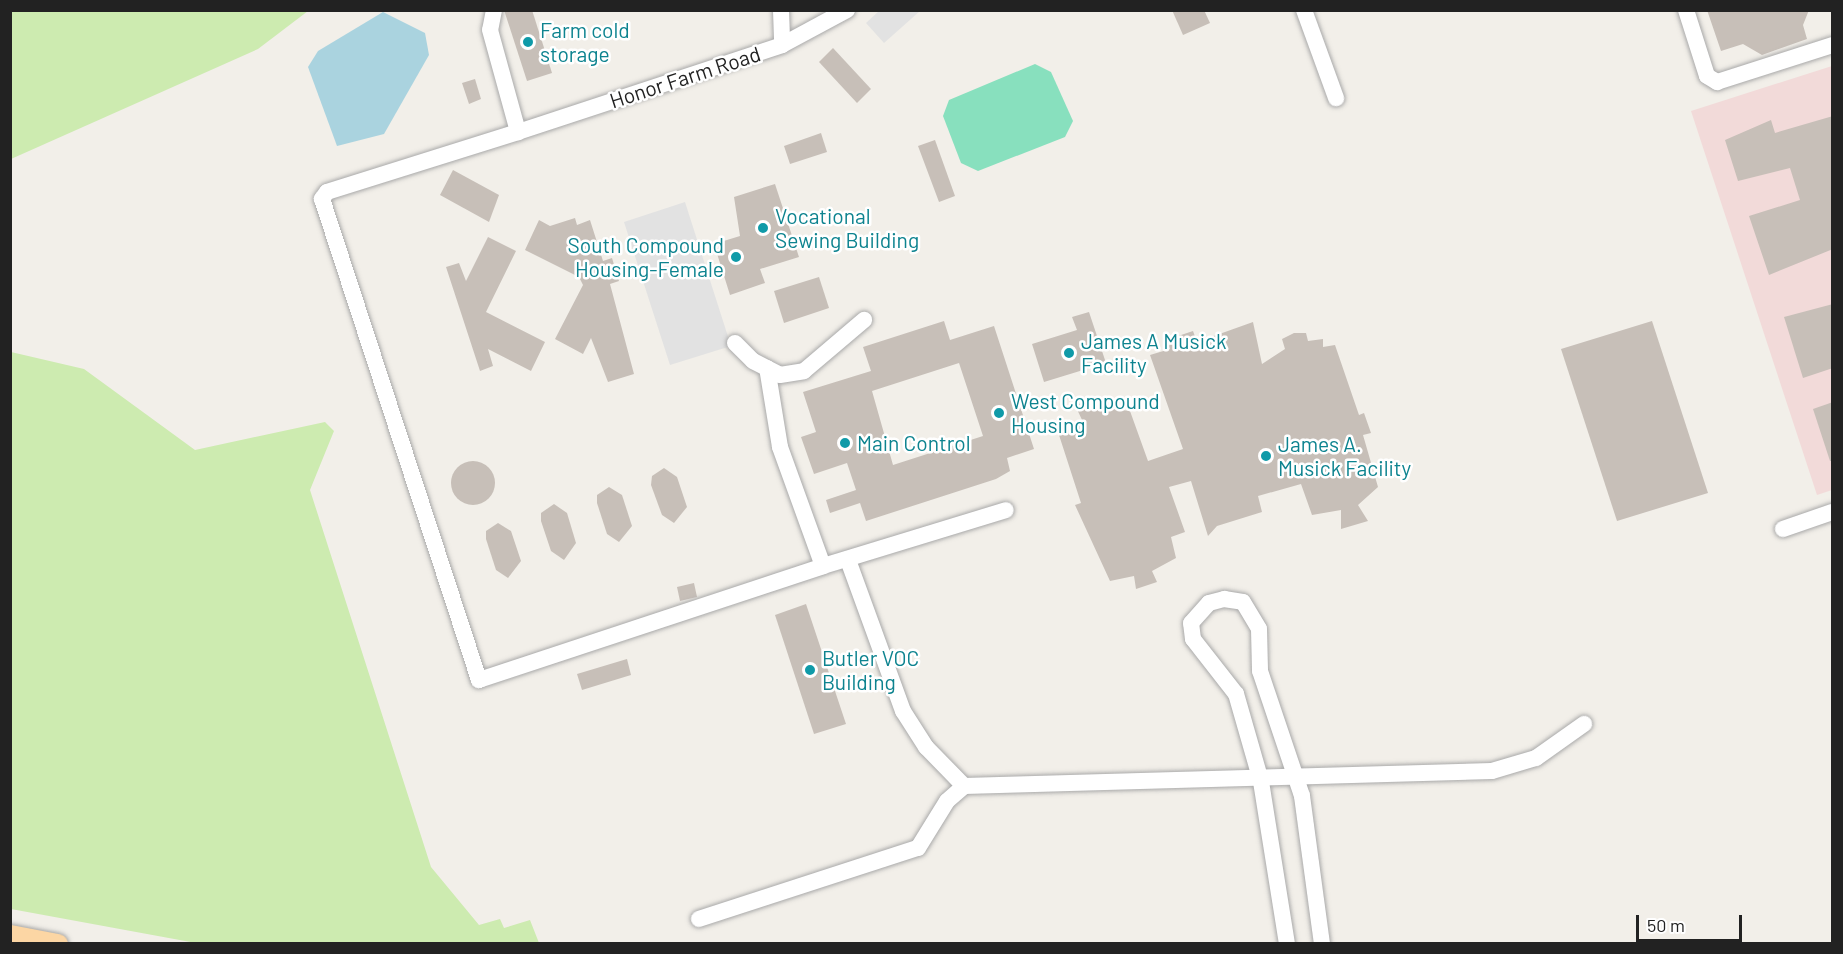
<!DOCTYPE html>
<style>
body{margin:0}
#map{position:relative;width:1843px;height:954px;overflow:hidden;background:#f2efe9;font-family:Barlow,sans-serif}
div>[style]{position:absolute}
.commercial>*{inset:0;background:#f2dad9}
.grass>*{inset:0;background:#cdebb0}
.pitch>*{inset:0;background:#88e0be}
.parking>*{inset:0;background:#e2e2e2}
.water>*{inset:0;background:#aad3df}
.building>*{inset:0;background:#c7bfb8}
.round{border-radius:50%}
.roads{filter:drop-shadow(0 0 2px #a9a9a9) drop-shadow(0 0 2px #a9a9a9)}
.minor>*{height:16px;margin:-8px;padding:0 8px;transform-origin:8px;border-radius:8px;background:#fff}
.major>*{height:21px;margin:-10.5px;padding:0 10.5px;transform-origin:10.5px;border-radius:10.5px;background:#fcd6a4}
.dots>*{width:16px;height:16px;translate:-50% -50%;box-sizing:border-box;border:3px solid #fff;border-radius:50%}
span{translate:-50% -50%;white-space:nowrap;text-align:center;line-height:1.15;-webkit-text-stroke:5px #fff;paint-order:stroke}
.culture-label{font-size:21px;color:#0d838f}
.left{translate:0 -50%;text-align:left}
.right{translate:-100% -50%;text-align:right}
.street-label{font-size:21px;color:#222}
.frame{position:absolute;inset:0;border:12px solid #222;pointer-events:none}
.scale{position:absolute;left:1636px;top:915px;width:106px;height:27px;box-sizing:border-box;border:3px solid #222;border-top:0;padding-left:8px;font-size:18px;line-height:21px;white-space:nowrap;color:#222;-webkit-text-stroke:4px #fff;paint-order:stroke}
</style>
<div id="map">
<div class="commercial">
<i style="clip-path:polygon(1832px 66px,1832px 490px,1817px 495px,1691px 111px)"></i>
</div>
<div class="grass">
<i style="clip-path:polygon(10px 11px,11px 10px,308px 11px,258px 49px,11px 159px)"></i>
<i style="clip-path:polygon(11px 352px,84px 369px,195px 450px,325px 422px,334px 431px,310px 490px,431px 867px,479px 925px,500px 919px,504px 928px,530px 920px,539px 943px,196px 943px,11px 909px)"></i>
</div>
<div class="pitch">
<i style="clip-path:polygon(1035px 64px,1051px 72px,1073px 121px,1065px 137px,978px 171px,961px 163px,943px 116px,949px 100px)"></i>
</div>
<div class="parking">
<i style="clip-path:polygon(880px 10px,920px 10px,920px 11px,884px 43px,866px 23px)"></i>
<i style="clip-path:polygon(685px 202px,731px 346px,670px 365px,624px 222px)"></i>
</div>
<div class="water">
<i style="clip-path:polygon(383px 12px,425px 33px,429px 55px,384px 134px,337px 146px,308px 67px,318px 51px)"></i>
</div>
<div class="building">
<i style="clip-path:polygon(504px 10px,532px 10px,552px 73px,527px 81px)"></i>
<i style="clip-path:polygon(1172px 10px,1204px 10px,1210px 23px,1183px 35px)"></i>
<i style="clip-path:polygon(1707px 10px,1809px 10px,1803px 25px,1807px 39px,1762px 55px,1743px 44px,1721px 51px)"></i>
<i style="clip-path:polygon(833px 48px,871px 89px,857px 103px,819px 62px)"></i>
<i style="clip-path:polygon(475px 79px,481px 99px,469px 104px,462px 83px)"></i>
<i style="clip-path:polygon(1833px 116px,1833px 249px,1769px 275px,1749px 216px,1800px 200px,1790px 168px,1738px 181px,1725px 140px,1771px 120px,1775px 133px)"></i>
<i style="clip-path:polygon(821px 133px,827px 152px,790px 164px,784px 146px)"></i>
<i style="clip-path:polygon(935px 140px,955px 196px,939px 202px,918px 146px)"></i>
<i style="clip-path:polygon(453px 170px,499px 195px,489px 222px,440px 195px)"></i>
<i style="clip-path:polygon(775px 184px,799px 257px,760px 269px,765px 283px,730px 295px,714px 244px,740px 236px,734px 197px)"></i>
<i style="clip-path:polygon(575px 218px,577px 225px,590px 220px,603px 261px,612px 258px,619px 281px,610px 284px,634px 374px,608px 382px,591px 338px,583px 354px,555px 339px,583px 285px,579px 277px,525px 250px,539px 220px,550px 226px)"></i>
<i style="clip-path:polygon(488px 237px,516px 251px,486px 312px,545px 342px,531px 371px,488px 349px,493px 366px,480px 371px,446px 267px,459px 263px,466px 281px)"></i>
<i style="clip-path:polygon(819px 277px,829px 308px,784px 323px,774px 291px)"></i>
<i style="clip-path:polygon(1833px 304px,1833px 368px,1803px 378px,1784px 317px)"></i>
<i style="clip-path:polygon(1089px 312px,1106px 363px,1044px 382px,1032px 344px,1077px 330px,1072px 317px)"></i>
<i style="clip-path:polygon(evenodd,944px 321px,950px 340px,994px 326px,1034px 449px,1007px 458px,1010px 471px,996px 479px,866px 521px,860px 503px,830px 513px,826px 500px,856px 490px,847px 463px,814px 474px,801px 437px,816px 432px,803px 392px,871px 371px,863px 347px,944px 321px,959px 363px,983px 436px,893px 465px,872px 391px,959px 363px)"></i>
<i style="clip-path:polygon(1652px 321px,1708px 493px,1617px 521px,1561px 349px)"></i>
<i style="clip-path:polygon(1253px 322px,1262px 364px,1285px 349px,1282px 339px,1294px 333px,1306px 333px,1308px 341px,1323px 339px,1323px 347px,1335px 345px,1359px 415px,1364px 413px,1371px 433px,1363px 435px,1378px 487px,1358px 505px,1368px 521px,1341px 529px,1341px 510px,1312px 515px,1301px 484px,1258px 496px,1262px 512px,1217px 526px,1208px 536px,1191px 481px,1169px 487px,1185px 532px,1171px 537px,1176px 558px,1152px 571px,1157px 582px,1136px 589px,1134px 576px,1110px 581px,1075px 505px,1081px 503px,1059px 435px,1083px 422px,1075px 405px,1100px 398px,1104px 408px,1130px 411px,1148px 461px,1183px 449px,1150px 355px,1170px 349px,1166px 340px,1193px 331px,1197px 342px)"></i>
<i style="clip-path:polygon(1833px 402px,1833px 461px,1830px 461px,1813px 409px)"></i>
<i class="round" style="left:451px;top:461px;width:44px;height:44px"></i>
<i style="clip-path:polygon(664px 468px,677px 477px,687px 507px,674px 523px,662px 515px,651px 485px,652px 476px)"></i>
<i style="clip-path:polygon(609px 487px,622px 495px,632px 526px,619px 542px,607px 534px,597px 503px,597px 495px)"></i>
<i style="clip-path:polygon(554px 504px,567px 513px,576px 543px,564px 560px,551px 551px,541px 521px,541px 513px)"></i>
<i style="clip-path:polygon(498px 523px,511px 531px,521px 561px,508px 578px,496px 570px,486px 539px,486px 531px)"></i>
<i style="clip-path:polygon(694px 583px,697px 597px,680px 601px,677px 587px)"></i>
<i style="clip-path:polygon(806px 604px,846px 724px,814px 734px,775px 615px)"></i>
<i style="clip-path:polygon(627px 659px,631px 675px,582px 690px,577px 674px)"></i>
</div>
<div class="roads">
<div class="minor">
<i style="left:494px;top:10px;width:20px;rotate:101deg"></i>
<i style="left:490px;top:30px;width:106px;rotate:74.6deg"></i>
<i style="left:518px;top:132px;width:200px;rotate:162.6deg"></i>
<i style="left:327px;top:192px;width:9px;rotate:126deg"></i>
<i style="left:322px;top:199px;width:506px;rotate:71.92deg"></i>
<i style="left:479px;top:680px;width:362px;rotate:-18.3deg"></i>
<i style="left:823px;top:566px;width:127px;rotate:-109.9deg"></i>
<i style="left:780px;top:447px;width:80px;rotate:-99.3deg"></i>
<i style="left:781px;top:10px;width:35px;rotate:88deg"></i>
<i style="left:1304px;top:10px;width:94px;rotate:70deg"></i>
<i style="left:1686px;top:10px;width:69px;rotate:72.3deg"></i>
<i style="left:1707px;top:76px;width:12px;rotate:31deg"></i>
<i style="left:1717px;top:82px;width:121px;rotate:-17.8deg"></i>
<i style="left:518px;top:132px;width:278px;rotate:-18.2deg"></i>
<i style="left:782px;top:45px;width:74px;rotate:-28.3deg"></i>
<i style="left:735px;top:343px;width:25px;rotate:45deg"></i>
<i style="left:753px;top:361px;width:30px;rotate:27deg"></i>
<i style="left:780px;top:375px;width:24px;rotate:-9deg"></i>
<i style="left:804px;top:371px;width:79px;rotate:-40.4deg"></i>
<i style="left:1783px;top:529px;width:52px;rotate:-19.1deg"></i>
<i style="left:848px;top:560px;width:161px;rotate:70deg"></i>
<i style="left:903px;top:711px;width:43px;rotate:57.4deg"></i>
<i style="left:926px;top:747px;width:54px;rotate:45.7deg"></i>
<i style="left:964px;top:786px;width:528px;rotate:-1.63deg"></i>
<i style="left:1492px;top:771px;width:46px;rotate:-16.5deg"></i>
<i style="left:1536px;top:758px;width:59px;rotate:-35.3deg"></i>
<i style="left:823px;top:566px;width:191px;rotate:-17deg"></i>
<i style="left:699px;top:919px;width:230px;rotate:-18deg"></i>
<i style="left:918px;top:848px;width:55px;rotate:-58.3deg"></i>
<i style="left:947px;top:801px;width:23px;rotate:-41deg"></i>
<i style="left:1287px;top:944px;width:165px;rotate:-99.1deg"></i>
<i style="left:1261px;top:781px;width:91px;rotate:-106deg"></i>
<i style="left:1236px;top:694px;width:70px;rotate:-128deg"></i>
<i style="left:1193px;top:639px;width:16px;rotate:-97deg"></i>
<i style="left:1191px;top:623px;width:27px;rotate:-48deg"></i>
<i style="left:1209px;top:603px;width:16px;rotate:-15deg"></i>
<i style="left:1224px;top:599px;width:19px;rotate:9deg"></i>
<i style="left:1243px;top:602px;width:31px;rotate:59deg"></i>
<i style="left:1259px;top:629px;width:42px;rotate:88.6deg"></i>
<i style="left:1260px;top:671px;width:132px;rotate:71.4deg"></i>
<i style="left:1302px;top:796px;width:149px;rotate:82.3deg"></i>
</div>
<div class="major">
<i style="left:10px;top:935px;width:48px;rotate:10.8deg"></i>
</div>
</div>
<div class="dots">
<i style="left:528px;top:42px;background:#0f9aa8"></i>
<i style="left:763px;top:228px;background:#0f9aa8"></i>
<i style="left:736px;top:257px;background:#0f9aa8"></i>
<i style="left:1069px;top:353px;background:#0f9aa8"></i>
<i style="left:999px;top:413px;background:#0f9aa8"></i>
<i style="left:845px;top:443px;background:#0f9aa8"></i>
<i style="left:1266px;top:456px;background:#0f9aa8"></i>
<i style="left:810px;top:670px;background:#0f9aa8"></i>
</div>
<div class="culture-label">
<span class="left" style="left:540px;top:42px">Farm cold<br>storage</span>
<span class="left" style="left:775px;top:228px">Vocational<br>Sewing Building</span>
<span class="right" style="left:724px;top:257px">South Compound<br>Housing-Female</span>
<span class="left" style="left:1081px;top:353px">James A Musick<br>Facility</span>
<span class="left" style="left:1011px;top:413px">West Compound<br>Housing</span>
<span class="left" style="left:857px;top:443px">Main Control</span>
<span class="left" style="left:1278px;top:456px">James A.<br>Musick Facility</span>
<span class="left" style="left:822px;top:670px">Butler VOC<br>Building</span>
</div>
<div class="street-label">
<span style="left:685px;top:77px;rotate:-18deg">Honor Farm Road</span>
</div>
<div class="frame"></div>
<div class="scale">50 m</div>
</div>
